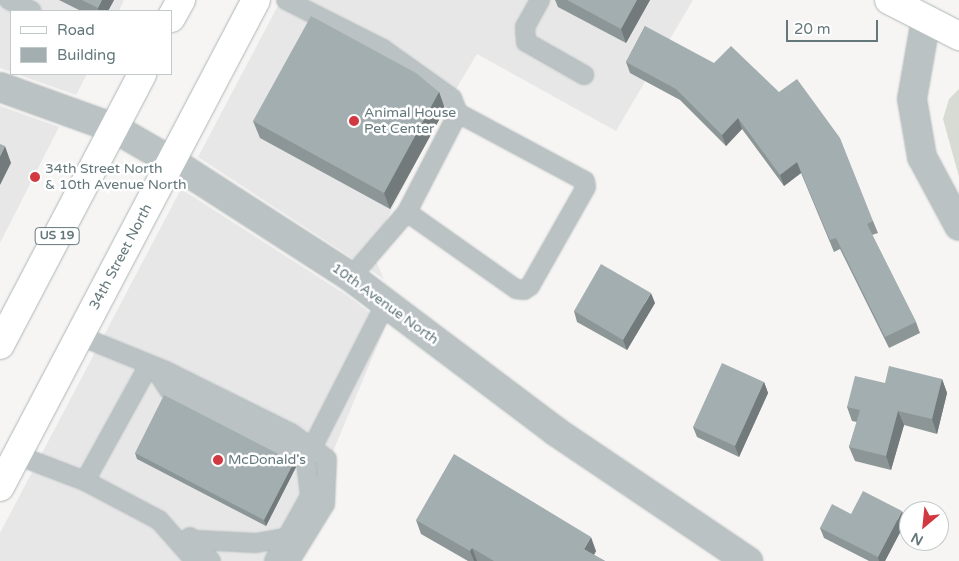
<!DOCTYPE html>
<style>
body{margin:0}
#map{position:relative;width:959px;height:561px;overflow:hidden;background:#f6f5f3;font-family:"Varela Round",sans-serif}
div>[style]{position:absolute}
.built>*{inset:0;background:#e7e7e7}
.green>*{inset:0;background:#d8dbd3}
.roads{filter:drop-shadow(0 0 1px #aeb6b8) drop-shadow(0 0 1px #aeb6b8)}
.lane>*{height:18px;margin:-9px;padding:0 9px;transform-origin:9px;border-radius:9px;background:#bbc2c3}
.street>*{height:28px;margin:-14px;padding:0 14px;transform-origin:14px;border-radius:14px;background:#bbc2c3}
.secondary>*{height:28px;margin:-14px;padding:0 14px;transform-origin:14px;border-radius:14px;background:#fff}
.highway>*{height:28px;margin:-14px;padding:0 14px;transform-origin:14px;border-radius:14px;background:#fff}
.wall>*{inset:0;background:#8c9697}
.shaded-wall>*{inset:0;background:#727a7b}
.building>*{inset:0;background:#a3aeb0}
.dots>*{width:14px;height:14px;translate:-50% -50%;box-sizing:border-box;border:2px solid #fff;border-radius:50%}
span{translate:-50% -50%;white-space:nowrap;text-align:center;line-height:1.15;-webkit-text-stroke:5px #fff;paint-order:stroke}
.shield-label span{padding:1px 4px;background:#fff;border:1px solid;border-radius:4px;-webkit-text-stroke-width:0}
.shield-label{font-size:12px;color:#64787b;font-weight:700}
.poi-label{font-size:14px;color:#64787b}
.left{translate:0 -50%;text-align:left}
.street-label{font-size:14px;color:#64787b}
.legend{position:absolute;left:10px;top:10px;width:162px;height:65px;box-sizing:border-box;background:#fff;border:1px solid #c1c9ca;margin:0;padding:6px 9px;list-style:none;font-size:15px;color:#64787b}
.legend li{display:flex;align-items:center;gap:10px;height:25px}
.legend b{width:25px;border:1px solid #c1c9ca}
.north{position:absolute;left:899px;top:501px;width:50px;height:50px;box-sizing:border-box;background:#fff;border:1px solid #c1c9ca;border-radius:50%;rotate:208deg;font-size:14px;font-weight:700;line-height:20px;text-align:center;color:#64787b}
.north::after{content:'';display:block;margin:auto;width:18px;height:22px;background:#d1383f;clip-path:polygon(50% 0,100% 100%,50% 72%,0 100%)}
.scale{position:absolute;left:786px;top:20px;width:92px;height:22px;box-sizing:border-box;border:2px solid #64787b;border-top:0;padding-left:6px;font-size:15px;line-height:18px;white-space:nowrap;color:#64787b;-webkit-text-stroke:4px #fff;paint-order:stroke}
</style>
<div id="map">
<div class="built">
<i style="clip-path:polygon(0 0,124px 0,119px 11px,11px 11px,11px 72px,0 68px)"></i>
<i style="clip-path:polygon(281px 0,693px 0,616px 131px,477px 54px,441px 114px,371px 250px,384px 279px,198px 157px)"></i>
<i style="clip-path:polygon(17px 74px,87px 74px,76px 95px)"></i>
<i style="clip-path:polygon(0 106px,59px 127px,0 243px)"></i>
<i style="clip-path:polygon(181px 189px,348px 296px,386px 325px,295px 542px,285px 561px,0 561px,0 533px)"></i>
</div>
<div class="green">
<i style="clip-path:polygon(959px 89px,959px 177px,943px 119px,949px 99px)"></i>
</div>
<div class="roads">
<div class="lane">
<i style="left:9px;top:0;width:25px;rotate:26deg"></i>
<i style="left:286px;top:0;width:109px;rotate:26.8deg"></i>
<i style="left:383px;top:49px;width:85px;rotate:35.4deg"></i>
<i style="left:452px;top:98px;width:16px;rotate:68deg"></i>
<i style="left:458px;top:113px;width:144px;rotate:28.2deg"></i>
<i style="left:585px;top:181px;width:6px;rotate:81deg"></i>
<i style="left:586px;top:187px;width:114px;rotate:119.5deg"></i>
<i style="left:530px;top:286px;width:7px;rotate:146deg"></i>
<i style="left:524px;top:290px;width:8px;rotate:-173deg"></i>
<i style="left:516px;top:289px;width:133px;rotate:-144.8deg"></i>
<i style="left:540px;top:0;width:31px;rotate:119deg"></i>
<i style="left:525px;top:27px;width:15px;rotate:86deg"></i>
<i style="left:526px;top:42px;width:67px;rotate:29.6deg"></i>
<i style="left:351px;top:277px;width:86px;rotate:-49.3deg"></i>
<i style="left:407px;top:212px;width:111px;rotate:-62.7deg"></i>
<i style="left:80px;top:336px;width:93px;rotate:22.1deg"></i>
<i style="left:166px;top:371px;width:140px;rotate:26.4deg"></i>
<i style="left:291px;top:433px;width:44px;rotate:35.8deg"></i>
<i style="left:327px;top:459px;width:45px;rotate:92.5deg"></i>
<i style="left:325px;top:504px;width:67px;rotate:121.6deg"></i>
<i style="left:154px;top:367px;width:27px;rotate:57deg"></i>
<i style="left:169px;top:390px;width:140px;rotate:26.4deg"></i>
<i style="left:294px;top:452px;width:16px;rotate:40deg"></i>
<i style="left:306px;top:462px;width:34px;rotate:83deg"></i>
<i style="left:310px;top:496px;width:74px;rotate:119deg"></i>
<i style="left:312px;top:448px;width:163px;rotate:-63deg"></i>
<i style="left:17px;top:455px;width:73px;rotate:20.9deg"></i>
<i style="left:85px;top:481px;width:84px;rotate:27.8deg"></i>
<i style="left:159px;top:520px;width:55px;rotate:48.7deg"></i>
<i style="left:85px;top:481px;width:132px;rotate:-61.1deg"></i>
<i style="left:190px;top:537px;width:32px;rotate:49deg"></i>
<i style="left:196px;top:540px;width:60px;rotate:2.9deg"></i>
<i style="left:256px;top:543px;width:34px;rotate:-10deg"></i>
</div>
<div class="street">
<i style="left:926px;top:19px;width:81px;rotate:99.9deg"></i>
<i style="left:912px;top:99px;width:59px;rotate:80.2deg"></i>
<i style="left:922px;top:157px;width:78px;rotate:61.8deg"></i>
<i style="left:0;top:87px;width:121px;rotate:19.8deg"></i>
<i style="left:114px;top:128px;width:66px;rotate:30.1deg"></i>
<i style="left:171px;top:161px;width:214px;rotate:32.8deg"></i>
<i style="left:351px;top:277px;width:256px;rotate:37deg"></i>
<i style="left:555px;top:431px;width:233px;rotate:34deg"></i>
</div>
<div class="secondary">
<i style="left:889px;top:0;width:79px;rotate:27.2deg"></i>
</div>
<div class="highway">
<i style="left:171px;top:18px;width:21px;rotate:-61deg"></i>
<i style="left:0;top:345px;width:306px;rotate:-62.3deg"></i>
<i style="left:0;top:487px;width:550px;rotate:-62.27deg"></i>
</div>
</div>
<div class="wall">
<i style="clip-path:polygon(59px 0,114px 0,108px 11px,81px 11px)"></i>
<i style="clip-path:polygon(555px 0,650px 0,626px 43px,558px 7px)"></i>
<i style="clip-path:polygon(645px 26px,873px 221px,878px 233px,872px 235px,916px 322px,920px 333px,889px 348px,840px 249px,834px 252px,801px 173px,784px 186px,742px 129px,726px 146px,680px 100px,630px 73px,626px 62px)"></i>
<i style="clip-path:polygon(439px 92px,445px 109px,390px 209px,260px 138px,253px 121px)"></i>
<i style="clip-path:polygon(655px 303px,627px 350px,577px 322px,574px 311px)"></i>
<i style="clip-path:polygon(942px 379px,947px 393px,937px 434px,904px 425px,891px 470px,855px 461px,849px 447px,857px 422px,852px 421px,847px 407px,885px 383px)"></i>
<i style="clip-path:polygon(764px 382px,768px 393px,739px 457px,697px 437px,693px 427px)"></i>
<i style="clip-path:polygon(135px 453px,296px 467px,266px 526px,137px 459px)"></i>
<i style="clip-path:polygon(851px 514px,906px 521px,885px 561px,869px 561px,824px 538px,820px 528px)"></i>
<i style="clip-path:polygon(416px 520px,596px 551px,594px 555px,605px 561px,468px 561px,421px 534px)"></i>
</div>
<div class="shaded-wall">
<i style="clip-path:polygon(102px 0,114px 0,108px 11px,99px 11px,98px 8px)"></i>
<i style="clip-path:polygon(637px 0,650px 0,626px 43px,621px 29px)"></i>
<i style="clip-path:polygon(439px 92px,445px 109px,390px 209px,384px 193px)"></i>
<i style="clip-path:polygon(738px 118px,742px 129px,726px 146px,722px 135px)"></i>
<i style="clip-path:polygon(5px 146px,11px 163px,0 185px,0 156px)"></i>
<i style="clip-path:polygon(797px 162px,801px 173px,784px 186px,780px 175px)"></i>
<i style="clip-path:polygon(651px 293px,655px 303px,627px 350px,623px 340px)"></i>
<i style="clip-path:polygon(942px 379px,947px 393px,937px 434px,932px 419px)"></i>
<i style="clip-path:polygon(764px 382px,768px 393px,739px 457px,735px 446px)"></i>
<i style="clip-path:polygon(898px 411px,904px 425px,891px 470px,886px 456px)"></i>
<i style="clip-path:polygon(294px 462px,296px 467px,266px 526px,264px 520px)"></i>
<i style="clip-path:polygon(902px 511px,906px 521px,885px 561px,879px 561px,878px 557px)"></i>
<i style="clip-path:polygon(591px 537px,596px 551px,590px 561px,584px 549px)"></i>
<i style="clip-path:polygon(472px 548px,477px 561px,474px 561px,470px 551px)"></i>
</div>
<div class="building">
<i style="clip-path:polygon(82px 0,102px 0,98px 8px)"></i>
<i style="clip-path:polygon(567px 0,637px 0,621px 29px)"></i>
<i style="clip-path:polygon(311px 16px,416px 73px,439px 92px,384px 193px,253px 121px)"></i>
<i style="clip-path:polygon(645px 26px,714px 63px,731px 46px,779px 92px,797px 79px,840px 138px,873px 221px,867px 224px,916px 322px,885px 337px,836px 238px,830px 240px,797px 162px,780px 175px,738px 118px,722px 135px,676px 89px,626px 62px)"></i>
<i style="clip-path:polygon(0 144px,5px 146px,0 156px)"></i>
<i style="clip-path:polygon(601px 264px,651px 293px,623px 340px,574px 311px)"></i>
<i style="clip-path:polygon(722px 363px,764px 382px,735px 446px,693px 427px)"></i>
<i style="clip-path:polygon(889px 366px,942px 379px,932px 419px,898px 411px,886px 456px,849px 447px,860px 410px,847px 407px,855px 376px,885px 383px)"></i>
<i style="clip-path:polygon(164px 395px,294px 462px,264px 520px,135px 453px)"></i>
<i style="clip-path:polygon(454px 454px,591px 537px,584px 549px,605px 561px,494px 561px,472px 548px,470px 551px,416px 520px)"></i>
<i style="clip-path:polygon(863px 491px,902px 511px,878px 557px,820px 528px,832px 504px,851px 514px)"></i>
</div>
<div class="dots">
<i style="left:354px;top:121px;background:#d1383f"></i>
<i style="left:35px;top:177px;background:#d1383f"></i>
<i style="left:218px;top:460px;background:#d1383f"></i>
</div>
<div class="shield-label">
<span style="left:57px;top:236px">US 19</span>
</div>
<div class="poi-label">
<span class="left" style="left:364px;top:121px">Animal House<br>Pet Center</span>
<span class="left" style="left:45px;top:177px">34th Street North<br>&amp; 10th Avenue North</span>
<span class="left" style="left:228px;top:460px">McDonald's</span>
</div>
<div class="street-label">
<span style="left:121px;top:257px;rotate:-62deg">34th Street North</span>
<span style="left:385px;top:304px;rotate:36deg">10th Avenue North</span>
</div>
<ul class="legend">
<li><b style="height:6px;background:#fff"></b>Road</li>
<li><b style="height:14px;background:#a3aeb0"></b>Building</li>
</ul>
<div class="north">N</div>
<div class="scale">20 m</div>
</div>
